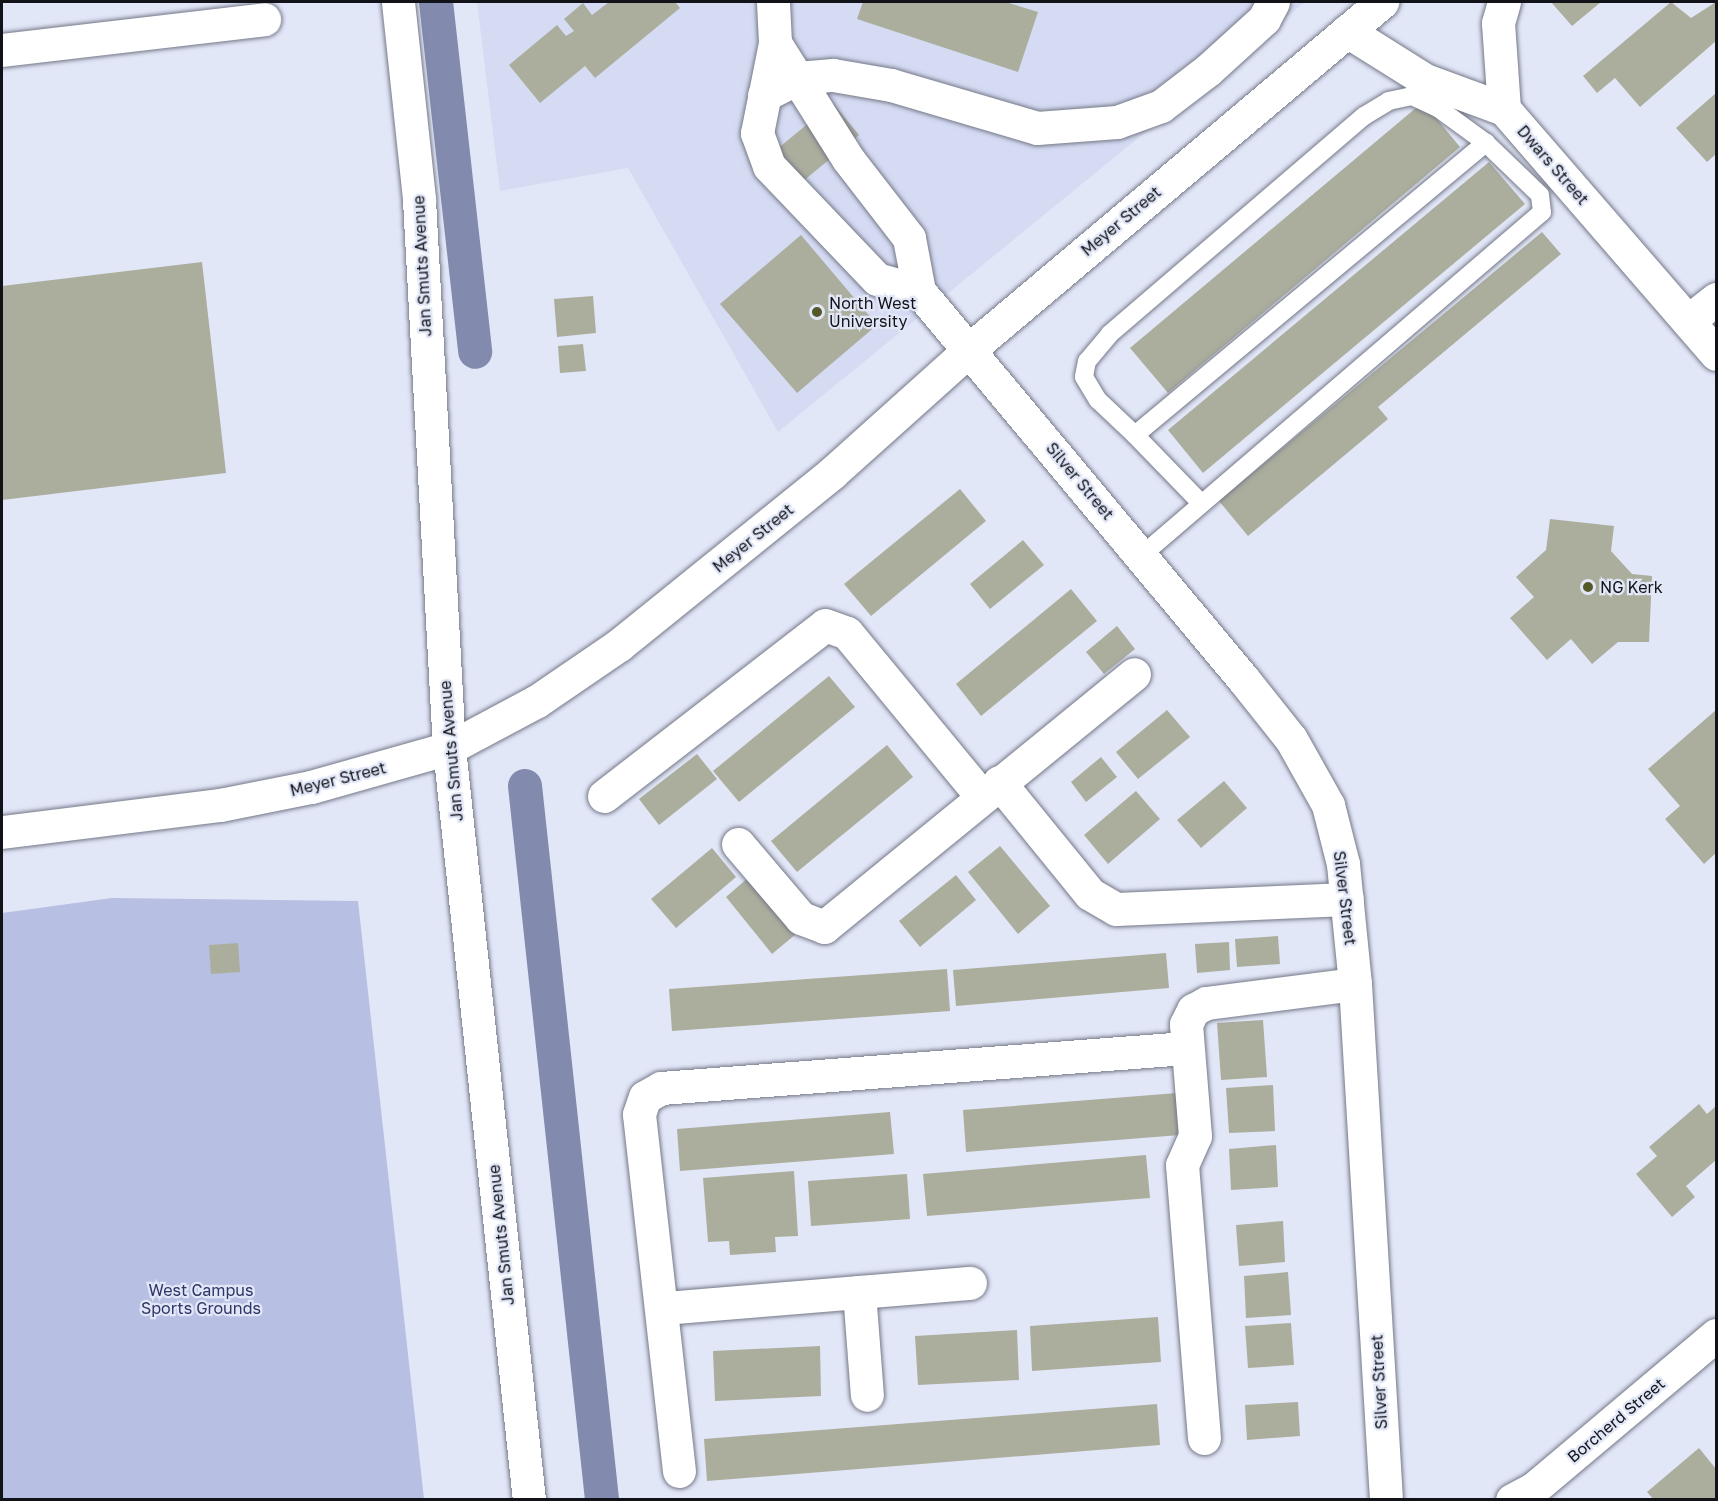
<!DOCTYPE html>
<style>
body{margin:0}
#map{position:relative;width:1718px;height:1501px;overflow:hidden;background:#e2e7f8;font-family:"Golos Text",sans-serif}
div>[style]{position:absolute}
.built>*{inset:0;background:#d5dbf3}
.green>*{inset:0;background:#b7bfe2}
.canal>*{height:34px;margin:-17px;padding:0 17px;transform-origin:17px;border-radius:17px;background:#828aae}
.building>*{inset:0;background:#abae9d}
.roads{filter:drop-shadow(0 0 2px #747887) drop-shadow(0 0 2px #747887)}
.service>*{height:18px;margin:-9px;padding:0 9px;transform-origin:9px;border-radius:9px;background:#fff}
.minor>*{height:33px;margin:-16.5px;padding:0 16.5px;transform-origin:16.5px;border-radius:16.5px;background:#fff}
.tertiary>*{height:33px;margin:-16.5px;padding:0 16.5px;transform-origin:16.5px;border-radius:16.5px;background:#fff}
.dots>*{width:16px;height:16px;translate:-50% -50%;box-sizing:border-box;border:3px solid #e2e7f8;border-radius:50%}
span{translate:-50% -50%;white-space:nowrap;text-align:center;line-height:1.15;-webkit-text-stroke:4.5px #e2e7f8;paint-order:stroke}
.street-label{font-size:16px;color:#111318}
.poi-label{font-size:16px;color:#111318}
.left{translate:0 -50%;text-align:left}
.park-label{font-size:16px;color:#2f3667}
.frame{position:absolute;inset:0;border:3px solid #111318;pointer-events:none}
</style>
<div id="map">
<div class="built">
<i style="clip-path:polygon(477px 2px,1305px 2px,778px 432px,628px 168px,500px 191px)"></i>
</div>
<div class="green">
<i style="clip-path:polygon(112px 898px,358px 901px,424px 1499px,2px 1499px,2px 913px)"></i>
</div>
<div class="canal">
<i style="left:436px;top:2px;width:352px;rotate:83.6deg"></i>
<i style="left:525px;top:786px;width:718px;rotate:83.84deg"></i>
</div>
<div class="building">
<i style="clip-path:polygon(609px 2px,675px 2px,680px 8px,595px 78px,585px 66px,540px 103px,509px 65px,557px 25px,566px 36px,574px 31px,564px 19px,583px 3px,592px 15px)"></i>
<i style="clip-path:polygon(863px 2px,1006px 2px,1038px 12px,1018px 72px,857px 19px)"></i>
<i style="clip-path:polygon(1551px 2px,1601px 2px,1572px 26px)"></i>
<i style="clip-path:polygon(1671px 2px,1691px 18px,1716px 2px,1716px 41px,1640px 107px,1615px 78px,1597px 93px,1583px 76px)"></i>
<i style="clip-path:polygon(1716px 93px,1716px 154px,1707px 162px,1676px 128px)"></i>
<i style="clip-path:polygon(1423px 102px,1460px 147px,1168px 393px,1130px 348px)"></i>
<i style="clip-path:polygon(833px 103px,859px 135px,779px 201px,753px 169px)"></i>
<i style="clip-path:polygon(1489px 162px,1525px 204px,1203px 473px,1168px 430px)"></i>
<i style="clip-path:polygon(1542px 232px,1561px 254px,1378px 407px,1388px 419px,1248px 536px,1219px 501px)"></i>
<i style="clip-path:polygon(801px 235px,877px 325px,797px 393px,720px 304px)"></i>
<i style="clip-path:polygon(202px 262px,226px 473px,2px 500px,2px 286px)"></i>
<i style="clip-path:polygon(593px 296px,596px 333px,557px 337px,554px 299px)"></i>
<i style="clip-path:polygon(583px 344px,586px 371px,560px 373px,558px 346px)"></i>
<i style="clip-path:polygon(960px 489px,986px 521px,871px 616px,844px 584px)"></i>
<i style="clip-path:polygon(1550px 519px,1614px 526px,1611px 551px,1632px 574px,1652px 576px,1649px 642px,1618px 642px,1592px 664px,1571px 639px,1547px 660px,1510px 618px,1534px 597px,1516px 577px,1546px 550px)"></i>
<i style="clip-path:polygon(1023px 540px,1044px 565px,990px 609px,970px 584px)"></i>
<i style="clip-path:polygon(1071px 589px,1097px 621px,981px 716px,956px 684px)"></i>
<i style="clip-path:polygon(1117px 626px,1135px 649px,1104px 674px,1086px 652px)"></i>
<i style="clip-path:polygon(829px 676px,855px 707px,739px 802px,713px 771px)"></i>
<i style="clip-path:polygon(1167px 710px,1190px 737px,1138px 779px,1116px 752px)"></i>
<i style="clip-path:polygon(1716px 710px,1716px 853px,1704px 864px,1665px 819px,1680px 806px,1648px 769px)"></i>
<i style="clip-path:polygon(887px 745px,913px 777px,797px 872px,771px 841px)"></i>
<i style="clip-path:polygon(697px 754px,717px 779px,659px 825px,639px 799px)"></i>
<i style="clip-path:polygon(1101px 757px,1117px 777px,1086px 802px,1071px 782px)"></i>
<i style="clip-path:polygon(1224px 781px,1247px 808px,1201px 848px,1177px 820px)"></i>
<i style="clip-path:polygon(1136px 791px,1160px 819px,1108px 864px,1084px 835px)"></i>
<i style="clip-path:polygon(1000px 846px,1050px 906px,1018px 934px,968px 872px)"></i>
<i style="clip-path:polygon(712px 848px,736px 877px,676px 928px,651px 899px)"></i>
<i style="clip-path:polygon(956px 875px,976px 900px,920px 947px,899px 921px)"></i>
<i style="clip-path:polygon(749px 877px,796px 934px,772px 954px,726px 897px)"></i>
<i style="clip-path:polygon(1278px 936px,1280px 964px,1237px 967px,1235px 939px)"></i>
<i style="clip-path:polygon(1229px 942px,1230px 970px,1197px 973px,1195px 944px)"></i>
<i style="clip-path:polygon(238px 943px,240px 972px,211px 974px,209px 945px)"></i>
<i style="clip-path:polygon(1166px 953px,1169px 988px,956px 1006px,953px 970px)"></i>
<i style="clip-path:polygon(947px 969px,950px 1011px,672px 1031px,669px 989px)"></i>
<i style="clip-path:polygon(1263px 1020px,1267px 1077px,1221px 1080px,1217px 1023px)"></i>
<i style="clip-path:polygon(1273px 1085px,1275px 1131px,1229px 1133px,1226px 1088px)"></i>
<i style="clip-path:polygon(1177px 1093px,1180px 1135px,966px 1152px,963px 1110px)"></i>
<i style="clip-path:polygon(1699px 1104px,1707px 1114px,1716px 1106px,1716px 1160px,1686px 1186px,1695px 1197px,1672px 1217px,1636px 1174px,1657px 1156px,1649px 1147px)"></i>
<i style="clip-path:polygon(890px 1112px,894px 1154px,680px 1171px,677px 1129px)"></i>
<i style="clip-path:polygon(1276px 1145px,1278px 1187px,1231px 1190px,1229px 1149px)"></i>
<i style="clip-path:polygon(1146px 1155px,1150px 1198px,927px 1216px,923px 1174px)"></i>
<i style="clip-path:polygon(794px 1171px,798px 1236px,775px 1237px,776px 1252px,730px 1255px,729px 1241px,708px 1242px,703px 1178px)"></i>
<i style="clip-path:polygon(907px 1174px,910px 1219px,811px 1226px,808px 1181px)"></i>
<i style="clip-path:polygon(1283px 1221px,1285px 1262px,1239px 1266px,1236px 1225px)"></i>
<i style="clip-path:polygon(1288px 1272px,1291px 1315px,1246px 1318px,1244px 1276px)"></i>
<i style="clip-path:polygon(1158px 1317px,1161px 1362px,1032px 1371px,1030px 1326px)"></i>
<i style="clip-path:polygon(1291px 1323px,1294px 1365px,1248px 1368px,1245px 1326px)"></i>
<i style="clip-path:polygon(1017px 1330px,1019px 1380px,918px 1385px,915px 1336px)"></i>
<i style="clip-path:polygon(820px 1346px,821px 1396px,715px 1401px,713px 1351px)"></i>
<i style="clip-path:polygon(1298px 1402px,1300px 1436px,1247px 1440px,1245px 1405px)"></i>
<i style="clip-path:polygon(1157px 1404px,1160px 1445px,707px 1481px,704px 1439px)"></i>
<i style="clip-path:polygon(1699px 1448px,1716px 1469px,1716px 1500px,1654px 1500px,1647px 1492px)"></i>
</div>
<div class="roads">
<div class="service">
<i style="left:1135px;top:435px;width:93px;rotate:45.9deg"></i>
<i style="left:1141px;top:556px;width:528px;rotate:-40.62deg"></i>
<i style="left:1542px;top:212px;width:17px;rotate:-97deg"></i>
<i style="left:1540px;top:195px;width:75px;rotate:-136.1deg"></i>
<i style="left:1486px;top:143px;width:59px;rotate:-143.9deg"></i>
<i style="left:1438px;top:108px;width:29px;rotate:-155deg"></i>
<i style="left:1412px;top:96px;width:24px;rotate:168deg"></i>
<i style="left:1389px;top:101px;width:29px;rotate:149deg"></i>
<i style="left:1364px;top:116px;width:335px;rotate:139.4deg"></i>
<i style="left:1110px;top:334px;width:35px;rotate:130deg"></i>
<i style="left:1087px;top:361px;width:16px;rotate:101deg"></i>
<i style="left:1084px;top:377px;width:27px;rotate:59deg"></i>
<i style="left:1098px;top:400px;width:51px;rotate:43.4deg"></i>
<i style="left:1135px;top:435px;width:457px;rotate:-39.8deg"></i>
</div>
<div class="minor">
<i style="left:398px;top:2px;width:199px;rotate:83.9deg"></i>
<i style="left:419px;top:200px;width:549px;rotate:86.87deg"></i>
<i style="left:449px;top:748px;width:756px;rotate:83.93deg"></i>
<i style="left:773px;top:2px;width:41px;rotate:87.2deg"></i>
<i style="left:775px;top:43px;width:92px;rotate:101.3deg"></i>
<i style="left:757px;top:133px;width:35px;rotate:70deg"></i>
<i style="left:769px;top:166px;width:156px;rotate:46.3deg"></i>
<i style="left:877px;top:279px;width:44px;rotate:15.9deg"></i>
<i style="left:1504px;top:2px;width:22px;rotate:106deg"></i>
<i style="left:1498px;top:23px;width:86px;rotate:86deg"></i>
<i style="left:1347px;top:31px;width:92px;rotate:32.1deg"></i>
<i style="left:1425px;top:80px;width:84px;rotate:20.2deg"></i>
<i style="left:1504px;top:109px;width:324px;rotate:49.1deg"></i>
<i style="left:775px;top:43px;width:137px;rotate:57.8deg"></i>
<i style="left:848px;top:159px;width:100px;rotate:52.3deg"></i>
<i style="left:909px;top:238px;width:54px;rotate:79.3deg"></i>
<i style="left:919px;top:291px;width:507px;rotate:50.12deg"></i>
<i style="left:1244px;top:680px;width:75px;rotate:51.5deg"></i>
<i style="left:1291px;top:739px;width:76px;rotate:60.7deg"></i>
<i style="left:1328px;top:805px;width:61px;rotate:75.7deg"></i>
<i style="left:1343px;top:864px;width:121px;rotate:84.3deg"></i>
<i style="left:1355px;top:984px;width:517px;rotate:86.56deg"></i>
<i style="left:2px;top:50px;width:264px;rotate:-6.7deg"></i>
<i style="left:764px;top:95px;width:37px;rotate:-27deg"></i>
<i style="left:797px;top:78px;width:36px;rotate:-5deg"></i>
<i style="left:833px;top:75px;width:59px;rotate:9.8deg"></i>
<i style="left:891px;top:85px;width:152px;rotate:16.4deg"></i>
<i style="left:1037px;top:128px;width:80px;rotate:-4.3deg"></i>
<i style="left:1117px;top:122px;width:47px;rotate:-20deg"></i>
<i style="left:1161px;top:106px;width:59px;rotate:-37.5deg"></i>
<i style="left:1208px;top:70px;width:76px;rotate:-42.3deg"></i>
<i style="left:1264px;top:19px;width:19px;rotate:-62deg"></i>
<i style="left:1688px;top:321px;width:36px;rotate:-38deg"></i>
<i style="left:999px;top:782px;width:144px;rotate:50.9deg"></i>
<i style="left:1090px;top:894px;width:30px;rotate:30deg"></i>
<i style="left:1116px;top:909px;width:231px;rotate:-2.5deg"></i>
<i style="left:604px;top:796px;width:279px;rotate:-37.7deg"></i>
<i style="left:825px;top:625px;width:23px;rotate:20deg"></i>
<i style="left:847px;top:633px;width:212px;rotate:50.5deg"></i>
<i style="left:738px;top:844px;width:97px;rotate:49.6deg"></i>
<i style="left:801px;top:918px;width:25px;rotate:21deg"></i>
<i style="left:824px;top:927px;width:400px;rotate:-39.2deg"></i>
<i style="left:859px;top:1292px;width:103px;rotate:85.6deg"></i>
<i style="left:664px;top:1308px;width:307px;rotate:-4.7deg"></i>
<i style="left:1204px;top:1438px;width:274px;rotate:-94.6deg"></i>
<i style="left:1182px;top:1165px;width:32px;rotate:-66deg"></i>
<i style="left:1195px;top:1136px;width:112px;rotate:-94.6deg"></i>
<i style="left:1186px;top:1024px;width:16px;rotate:-63deg"></i>
<i style="left:1193px;top:1010px;width:15px;rotate:-28deg"></i>
<i style="left:1206px;top:1003px;width:150px;rotate:-7.3deg"></i>
<i style="left:679px;top:1471px;width:359px;rotate:-96.4deg"></i>
<i style="left:639px;top:1114px;width:18px;rotate:-71deg"></i>
<i style="left:645px;top:1097px;width:18px;rotate:-29deg"></i>
<i style="left:661px;top:1088px;width:527px;rotate:-4.36deg"></i>
<i style="left:1512px;top:1500px;width:24px;rotate:-28deg"></i>
<i style="left:1533px;top:1489px;width:239px;rotate:-40.1deg"></i>
</div>
<div class="tertiary">
<i style="left:2px;top:832px;width:220px;rotate:-7.1deg"></i>
<i style="left:220px;top:805px;width:93px;rotate:-11.2deg"></i>
<i style="left:311px;top:787px;width:143px;rotate:-15.8deg"></i>
<i style="left:449px;top:748px;width:100px;rotate:-28.1deg"></i>
<i style="left:537px;top:701px;width:99px;rotate:-34.3deg"></i>
<i style="left:619px;top:645px;width:274px;rotate:-38.9deg"></i>
<i style="left:832px;top:473px;width:186px;rotate:-41.9deg"></i>
<i style="left:970px;top:349px;width:539px;rotate:-40.11deg"></i>
</div>
</div>
<div class="dots">
<i style="left:817px;top:312px;background:#555927"></i>
<i style="left:1588px;top:587px;background:#555927"></i>
</div>
<div class="street-label">
<span style="left:1553px;top:165px;rotate:49deg">Dwars Street</span>
<span style="left:1121px;top:221px;rotate:-40deg">Meyer Street</span>
<span style="left:422px;top:266px;rotate:-93deg">Jan Smuts Avenue</span>
<span style="left:1080px;top:481px;rotate:50deg">Silver Street</span>
<span style="left:753px;top:538px;rotate:-39deg">Meyer Street</span>
<span style="left:451px;top:751px;rotate:-95deg">Jan Smuts Avenue</span>
<span style="left:338px;top:779px;rotate:-14deg">Meyer Street</span>
<span style="left:1345px;top:898px;rotate:83deg">Silver Street</span>
<span style="left:501px;top:1235px;rotate:-96deg">Jan Smuts Avenue</span>
<span style="left:1379px;top:1382px;rotate:-93deg">Silver Street</span>
<span style="left:1616px;top:1420px;rotate:-40deg">Borcherd Street</span>
</div>
<div class="poi-label">
<span class="left" style="left:829px;top:312px">North West<br>University</span>
<span class="left" style="left:1600px;top:587px">NG Kerk</span>
</div>
<div class="park-label">
<span style="left:201px;top:1299px">West Campus<br>Sports Grounds</span>
</div>
<div class="frame"></div>
</div>
